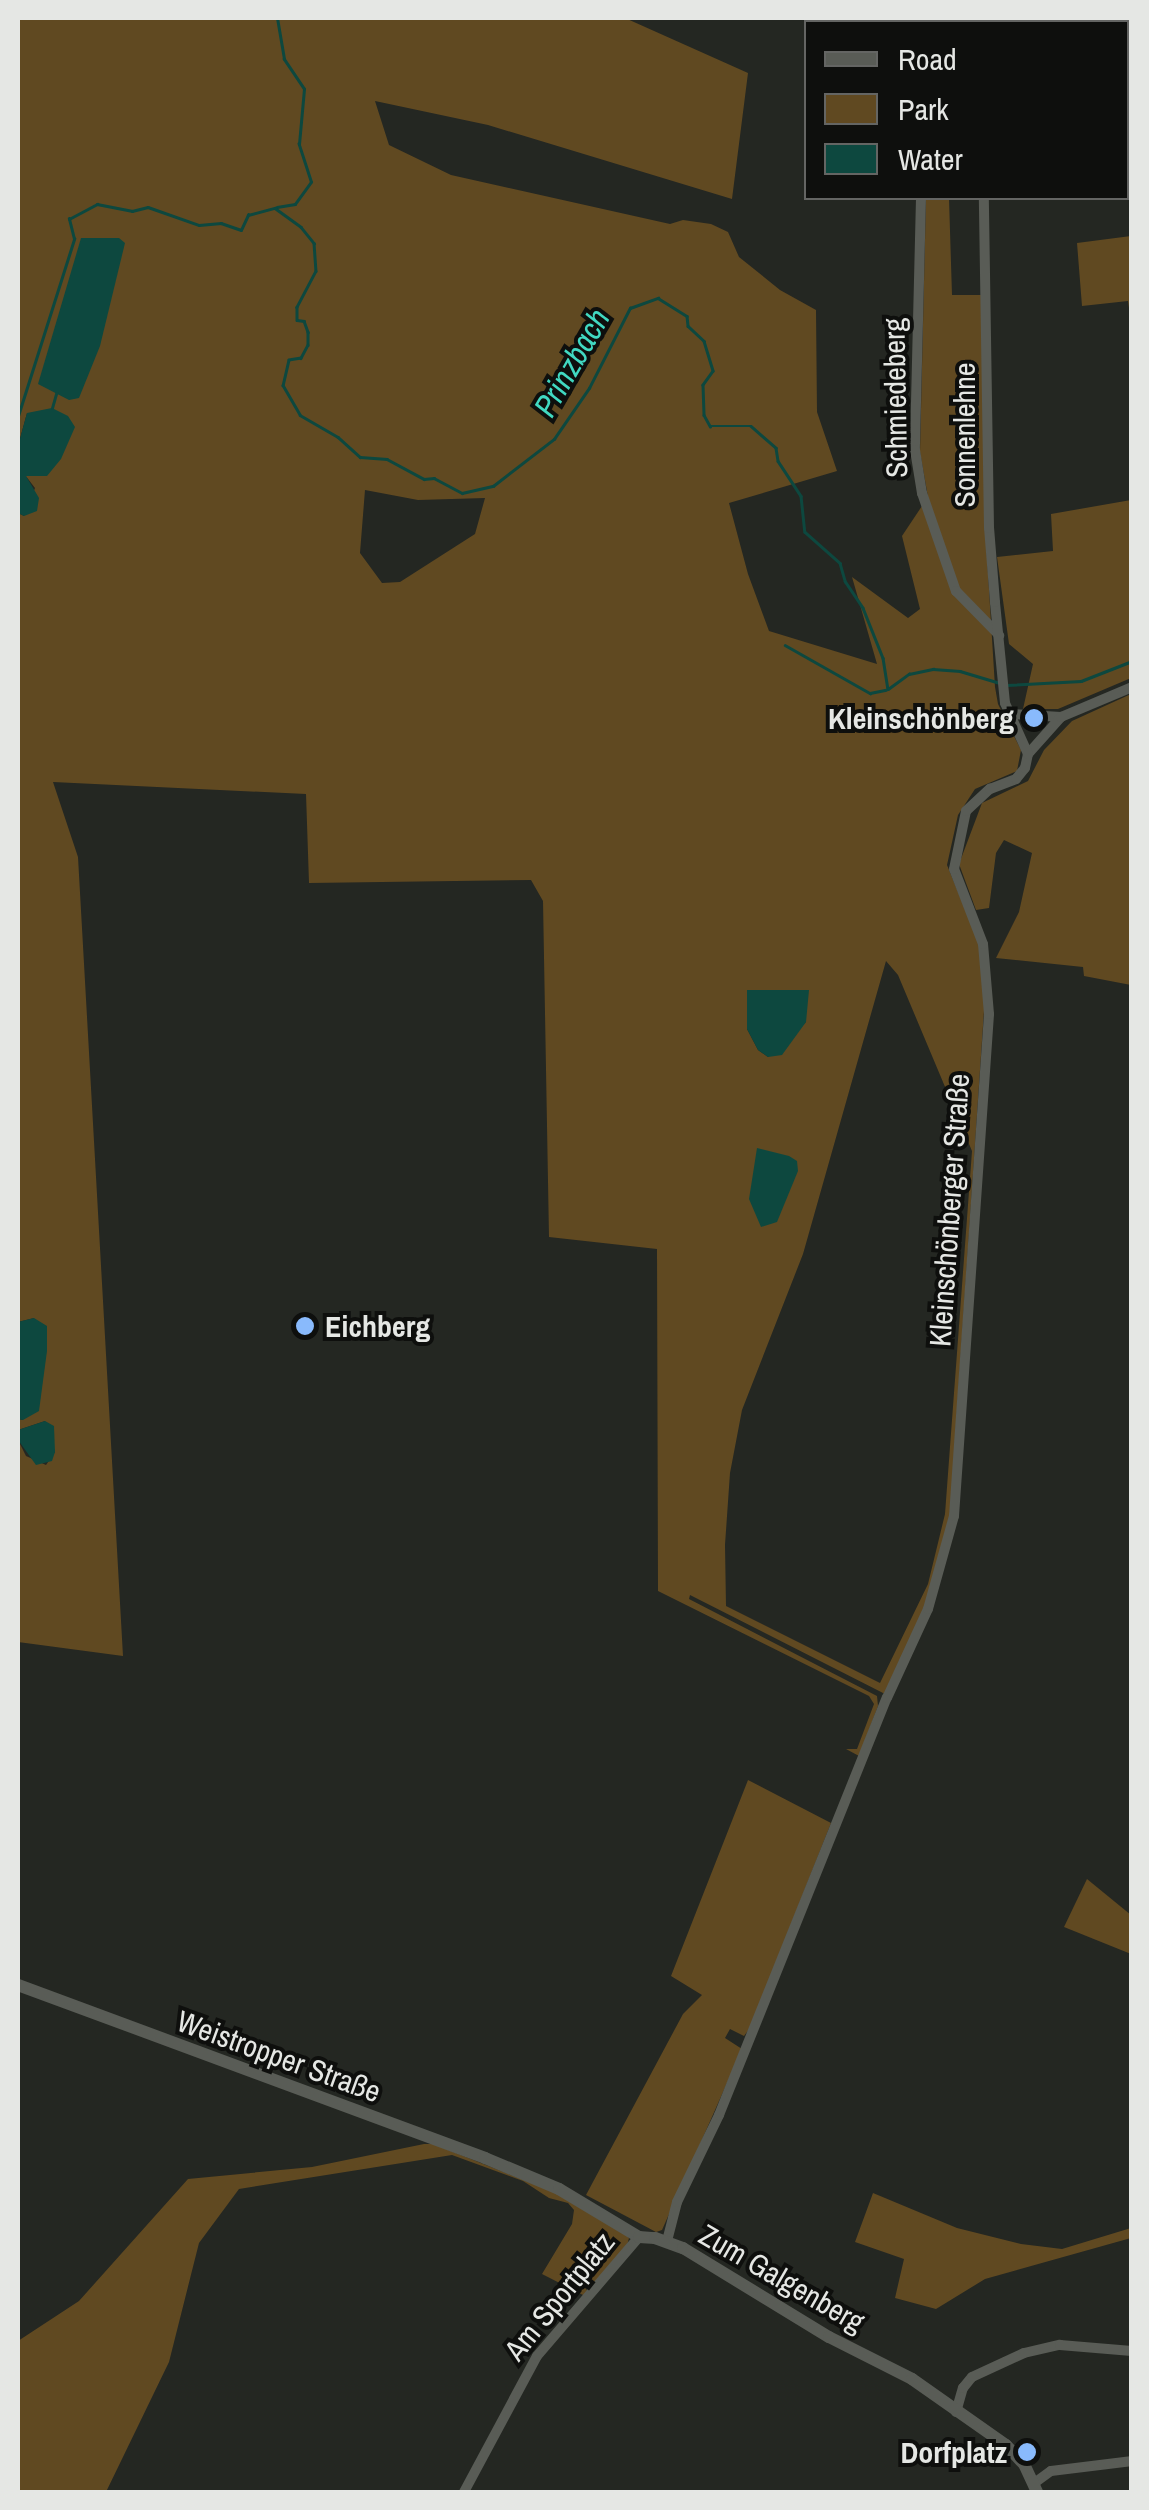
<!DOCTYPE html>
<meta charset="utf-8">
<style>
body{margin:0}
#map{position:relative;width:1149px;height:2510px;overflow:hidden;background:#242722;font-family:"Archivo Narrow",sans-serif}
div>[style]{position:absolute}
.green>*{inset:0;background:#604921}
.water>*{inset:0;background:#0d483f}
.stream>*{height:2.5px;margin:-1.25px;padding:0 1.25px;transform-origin:1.25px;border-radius:1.25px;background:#0d483f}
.minor>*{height:10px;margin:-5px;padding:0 5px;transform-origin:5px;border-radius:5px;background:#595c56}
.tertiary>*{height:12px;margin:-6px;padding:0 6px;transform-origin:6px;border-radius:6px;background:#595c56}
.dots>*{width:28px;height:28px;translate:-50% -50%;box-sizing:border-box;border:5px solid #0e0f0d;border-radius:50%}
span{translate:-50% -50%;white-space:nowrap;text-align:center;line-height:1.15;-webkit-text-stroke:8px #0e0f0d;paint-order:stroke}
.street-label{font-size:30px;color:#e5e7e4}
.poi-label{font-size:30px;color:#e5e7e4;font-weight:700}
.right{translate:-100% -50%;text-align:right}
.left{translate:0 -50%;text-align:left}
.water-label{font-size:32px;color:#41d9c2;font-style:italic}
.frame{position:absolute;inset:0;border:20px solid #e5e7e4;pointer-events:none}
.legend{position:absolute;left:804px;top:20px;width:325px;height:180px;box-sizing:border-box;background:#0e0f0d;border:2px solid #646563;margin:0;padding:12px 18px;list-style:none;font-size:30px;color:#e5e7e4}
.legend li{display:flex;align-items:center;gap:20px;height:50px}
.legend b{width:50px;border:2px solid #646563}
</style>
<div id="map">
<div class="green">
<i style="clip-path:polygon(evenodd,18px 18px,625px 18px,748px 73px,732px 199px,488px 125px,375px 101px,389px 145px,451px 175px,670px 224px,683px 220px,711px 224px,728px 232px,739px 257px,780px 290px,816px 310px,817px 412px,837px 471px,729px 503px,748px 574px,769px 631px,877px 664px,852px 577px,908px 618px,920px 609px,902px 536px,928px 497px,920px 452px,926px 198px,949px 198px,952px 295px,983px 295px,985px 525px,995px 687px,998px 704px,1021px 750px,1017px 771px,975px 789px,958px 815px,947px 865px,979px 943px,985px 996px,950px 1514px,925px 1606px,885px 1694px,690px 1595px,689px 1599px,877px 1696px,878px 1706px,859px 1756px,846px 1749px,857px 1749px,874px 1704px,869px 1696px,658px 1591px,657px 1249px,549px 1237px,543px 901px,531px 880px,309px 883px,306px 794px,53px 782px,78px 857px,123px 1656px,18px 1642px,18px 1440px,26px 1456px,46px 1465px,55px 1452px,45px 1421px,18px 1430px,18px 1419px,23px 1420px,34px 1318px,18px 1322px,18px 513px,24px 516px,35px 488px,25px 475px,27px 413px,18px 446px,18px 18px,365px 490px,418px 500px,485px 498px,475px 534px,400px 582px,382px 583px,360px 553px,365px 490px,18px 18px,886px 961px,898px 975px,972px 1151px,945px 1514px,928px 1584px,880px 1683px,726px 1606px,725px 1545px,730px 1473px,742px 1410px,803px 1254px,886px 961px,18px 18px,806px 1022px,768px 1057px,758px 1050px,747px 1029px,806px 1022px)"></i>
<i style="clip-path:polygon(1126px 18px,1132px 18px,1131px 194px,1126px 162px,1126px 76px,1131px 75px)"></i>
<i style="clip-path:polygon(1131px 236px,1131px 322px,1128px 301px,1082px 306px,1077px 243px)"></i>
<i style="clip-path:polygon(1131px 500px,1131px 678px,1058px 709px,1023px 709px,1033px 664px,1009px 644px,997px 557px,1053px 551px,1051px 514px)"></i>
<i style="clip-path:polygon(1131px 694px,1131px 985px,1084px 976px,1083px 967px,996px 958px,1019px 912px,1032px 853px,1004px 840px,996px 853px,989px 908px,976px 910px,959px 864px,982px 803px,1028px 781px,1044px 750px,1072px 721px)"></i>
<i style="clip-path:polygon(748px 1780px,831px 1823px,750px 2028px,744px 2036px,730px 2029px,725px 2038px,742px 2049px,662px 2230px,656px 2232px,586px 2195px,683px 2014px,702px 1995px,671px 1976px)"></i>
<i style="clip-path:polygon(1087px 1879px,1131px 1915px,1131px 1954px,1064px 1927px)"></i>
<i style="clip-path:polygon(424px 2144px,433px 2144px,559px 2194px,618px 2228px,629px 2238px,627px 2246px,593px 2287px,587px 2283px,583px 2286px,588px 2291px,585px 2296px,542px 2274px,572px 2224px,574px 2210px,568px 2203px,549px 2198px,523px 2181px,452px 2155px,239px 2189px,199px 2243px,169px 2362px,106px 2492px,18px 2492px,18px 2341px,79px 2301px,188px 2179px,312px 2167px)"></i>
<i style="clip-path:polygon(873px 2193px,957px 2228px,1021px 2244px,1062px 2249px,1131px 2228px,1131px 2238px,985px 2279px,936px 2309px,895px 2298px,904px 2259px,855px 2242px)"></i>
</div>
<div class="water">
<i style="clip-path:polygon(81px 238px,119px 238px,125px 243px,100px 346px,79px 398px,69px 400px,38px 384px)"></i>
<i style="clip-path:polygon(52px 408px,68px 416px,75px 427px,61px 459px,47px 476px,26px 476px,39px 498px,37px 511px,24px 516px,18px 513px,18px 446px,27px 413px)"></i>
<i style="clip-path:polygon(747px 990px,809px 990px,806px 1022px,782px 1055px,768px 1057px,758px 1050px,747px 1029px)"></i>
<i style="clip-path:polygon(757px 1148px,789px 1156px,797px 1161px,798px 1171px,777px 1222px,761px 1227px,749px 1199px)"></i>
<i style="clip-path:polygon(34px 1318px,47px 1326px,47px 1351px,39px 1411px,23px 1420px,18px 1419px,18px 1322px)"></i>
<i style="clip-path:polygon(45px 1421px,54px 1426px,55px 1452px,52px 1461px,36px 1465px,18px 1440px,18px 1430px)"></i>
</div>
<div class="stream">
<i style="left:277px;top:207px;width:18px;rotate:-9deg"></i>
<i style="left:295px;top:204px;width:27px;rotate:-54deg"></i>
<i style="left:311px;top:182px;width:40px;rotate:-108deg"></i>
<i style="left:299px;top:144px;width:55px;rotate:-84.8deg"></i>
<i style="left:304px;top:89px;width:36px;rotate:-124deg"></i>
<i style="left:284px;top:59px;width:42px;rotate:-99.7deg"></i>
<i style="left:52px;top:408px;width:15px;rotate:-74deg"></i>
<i style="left:18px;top:416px;width:186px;rotate:-72.4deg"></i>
<i style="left:74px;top:239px;width:21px;rotate:-104deg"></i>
<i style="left:69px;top:219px;width:32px;rotate:-28deg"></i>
<i style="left:97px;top:204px;width:36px;rotate:11deg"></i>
<i style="left:132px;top:211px;width:16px;rotate:-14deg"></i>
<i style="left:148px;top:207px;width:54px;rotate:19.4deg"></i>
<i style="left:199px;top:225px;width:22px;rotate:-5deg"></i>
<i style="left:221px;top:223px;width:21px;rotate:19deg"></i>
<i style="left:241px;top:230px;width:17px;rotate:-65deg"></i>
<i style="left:248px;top:215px;width:28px;rotate:-15deg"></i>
<i style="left:275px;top:208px;width:32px;rotate:36deg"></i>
<i style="left:301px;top:227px;width:21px;rotate:51deg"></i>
<i style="left:314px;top:243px;width:28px;rotate:86deg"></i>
<i style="left:316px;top:271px;width:41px;rotate:117.8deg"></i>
<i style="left:297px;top:307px;width:13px;rotate:90deg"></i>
<i style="left:297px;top:320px;width:7px;rotate:8deg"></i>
<i style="left:304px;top:321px;width:12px;rotate:70deg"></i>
<i style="left:308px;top:332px;width:13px;rotate:90deg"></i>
<i style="left:308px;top:345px;width:15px;rotate:118deg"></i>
<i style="left:301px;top:358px;width:12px;rotate:171deg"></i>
<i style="left:289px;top:360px;width:26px;rotate:103deg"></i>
<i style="left:283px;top:385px;width:34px;rotate:60deg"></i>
<i style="left:300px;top:415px;width:44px;rotate:30.1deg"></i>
<i style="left:338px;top:437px;width:30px;rotate:42deg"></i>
<i style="left:360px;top:457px;width:27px;rotate:4deg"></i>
<i style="left:387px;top:459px;width:42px;rotate:28.4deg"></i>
<i style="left:424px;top:479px;width:10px;rotate:-6deg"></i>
<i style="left:434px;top:478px;width:32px;rotate:28deg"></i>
<i style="left:462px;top:493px;width:32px;rotate:-13deg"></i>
<i style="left:493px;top:486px;width:77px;rotate:-37.6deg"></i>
<i style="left:554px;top:439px;width:62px;rotate:-55.5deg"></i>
<i style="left:589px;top:388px;width:90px;rotate:-62.9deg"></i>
<i style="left:630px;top:308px;width:30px;rotate:-20deg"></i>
<i style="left:658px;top:298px;width:34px;rotate:32deg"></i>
<i style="left:687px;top:316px;width:10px;rotate:84deg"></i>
<i style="left:688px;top:326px;width:22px;rotate:43deg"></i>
<i style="left:704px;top:341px;width:31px;rotate:73deg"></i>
<i style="left:713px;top:371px;width:17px;rotate:126deg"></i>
<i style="left:703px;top:385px;width:30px;rotate:88deg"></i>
<i style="left:704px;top:415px;width:13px;rotate:61deg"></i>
<i style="left:710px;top:426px;width:41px"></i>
<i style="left:751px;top:426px;width:33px;rotate:41deg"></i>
<i style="left:776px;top:448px;width:13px;rotate:81deg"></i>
<i style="left:778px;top:461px;width:42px;rotate:56.7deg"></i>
<i style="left:801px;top:496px;width:36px;rotate:84deg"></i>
<i style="left:805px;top:532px;width:47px;rotate:41.5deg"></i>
<i style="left:840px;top:563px;width:19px;rotate:74deg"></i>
<i style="left:845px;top:581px;width:32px;rotate:56deg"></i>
<i style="left:863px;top:608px;width:54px;rotate:68.2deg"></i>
<i style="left:883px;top:658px;width:31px;rotate:81deg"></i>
<i style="left:888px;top:689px;width:26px;rotate:-36deg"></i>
<i style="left:909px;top:674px;width:25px;rotate:-12deg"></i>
<i style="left:933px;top:669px;width:27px;rotate:4deg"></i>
<i style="left:960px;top:671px;width:42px;rotate:16.7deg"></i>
<i style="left:785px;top:645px;width:98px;rotate:29.5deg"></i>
<i style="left:870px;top:693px;width:16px;rotate:-11deg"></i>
<i style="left:1007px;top:685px;width:74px;rotate:-3.1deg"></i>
<i style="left:1081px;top:681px;width:55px;rotate:-21.4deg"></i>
</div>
<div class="minor">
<i style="left:979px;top:18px;width:4px;rotate:90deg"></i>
<i style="left:911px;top:22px;width:4px;rotate:-76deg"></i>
<i style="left:921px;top:198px;width:252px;rotate:91.4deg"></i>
<i style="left:915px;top:450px;width:44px;rotate:80.8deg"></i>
<i style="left:922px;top:493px;width:104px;rotate:70.9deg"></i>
<i style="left:956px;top:591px;width:62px;rotate:45.7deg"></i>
<i style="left:1011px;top:714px;width:50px;rotate:3.4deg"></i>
<i style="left:1028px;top:754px;width:50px;rotate:-48.3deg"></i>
<i style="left:1061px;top:717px;width:77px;rotate:-22.9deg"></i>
<i style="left:667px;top:2241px;width:40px;rotate:-75.6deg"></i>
<i style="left:677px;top:2202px;width:97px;rotate:-64.2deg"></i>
<i style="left:719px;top:2115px;width:450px;rotate:-68.1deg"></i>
<i style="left:887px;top:1698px;width:98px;rotate:-65.3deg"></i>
<i style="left:928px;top:1609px;width:97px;rotate:-74.4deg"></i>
<i style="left:954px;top:1516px;width:503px;rotate:-86.01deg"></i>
<i style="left:989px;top:1014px;width:70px;rotate:-94.9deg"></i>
<i style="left:983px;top:944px;width:80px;rotate:-111.1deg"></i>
<i style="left:954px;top:869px;width:59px;rotate:-78.3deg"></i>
<i style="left:966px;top:811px;width:33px;rotate:-43deg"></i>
<i style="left:990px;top:789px;width:28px;rotate:-21deg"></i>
<i style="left:1016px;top:779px;width:14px;rotate:-51deg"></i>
<i style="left:1025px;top:768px;width:14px;rotate:-78deg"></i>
<i style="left:1028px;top:754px;width:56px;rotate:-114.3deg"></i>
<i style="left:1005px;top:703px;width:101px;rotate:-95.7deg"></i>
<i style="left:995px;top:602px;width:74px;rotate:-94.6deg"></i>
<i style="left:989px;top:528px;width:330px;rotate:-90.9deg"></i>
<i style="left:956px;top:2412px;width:25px;rotate:-74deg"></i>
<i style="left:963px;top:2388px;width:14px;rotate:-51deg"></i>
<i style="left:972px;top:2377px;width:57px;rotate:-24.8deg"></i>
<i style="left:1024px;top:2353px;width:37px;rotate:-13deg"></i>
<i style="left:1060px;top:2345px;width:72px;rotate:4.8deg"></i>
<i style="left:1033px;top:2484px;width:22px;rotate:-36deg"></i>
<i style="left:1051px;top:2471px;width:82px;rotate:-7deg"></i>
<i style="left:464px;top:2492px;width:154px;rotate:-61.8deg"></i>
<i style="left:537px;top:2356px;width:157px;rotate:-49.4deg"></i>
</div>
<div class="tertiary">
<i style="left:18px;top:1985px;width:498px;rotate:20.3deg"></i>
<i style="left:485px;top:2158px;width:80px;rotate:22.7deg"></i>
<i style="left:559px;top:2189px;width:93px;rotate:31deg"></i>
<i style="left:639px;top:2237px;width:16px;rotate:4deg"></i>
<i style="left:655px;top:2238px;width:30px;rotate:20deg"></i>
<i style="left:683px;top:2248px;width:171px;rotate:31.4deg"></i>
<i style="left:829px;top:2337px;width:93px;rotate:26.8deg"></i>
<i style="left:912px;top:2379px;width:115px;rotate:35.1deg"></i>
<i style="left:1006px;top:2445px;width:26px;rotate:47deg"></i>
<i style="left:1024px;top:2464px;width:31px;rotate:65deg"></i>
</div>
<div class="dots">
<i style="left:1034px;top:718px;background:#89bafc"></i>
<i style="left:305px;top:1326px;background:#89bafc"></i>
<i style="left:1027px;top:2452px;background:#89bafc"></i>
</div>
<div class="street-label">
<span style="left:895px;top:398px;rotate:-91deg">Schmiedeberg</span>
<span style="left:964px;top:435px;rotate:-90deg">Sonnenlehne</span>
<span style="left:949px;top:1210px;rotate:-86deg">Kleinschönberger Straße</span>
<span style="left:279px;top:2056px;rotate:20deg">Weistropper Straße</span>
<span style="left:782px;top:2278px;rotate:30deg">Zum Galgenberg</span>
<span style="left:559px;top:2296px;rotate:-51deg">Am Sportplatz</span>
</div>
<div class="poi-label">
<span class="right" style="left:1014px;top:718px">Kleinschönberg</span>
<span class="left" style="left:325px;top:1326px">Eichberg</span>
<span class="right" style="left:1007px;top:2452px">Dorfplatz</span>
</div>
<div class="water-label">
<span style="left:572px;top:363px;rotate:-60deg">Prinzbach</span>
</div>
<div class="frame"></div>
<ul class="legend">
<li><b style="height:12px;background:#595c56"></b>Road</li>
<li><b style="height:28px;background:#604921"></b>Park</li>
<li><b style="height:28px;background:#0d483f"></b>Water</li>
</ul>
</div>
